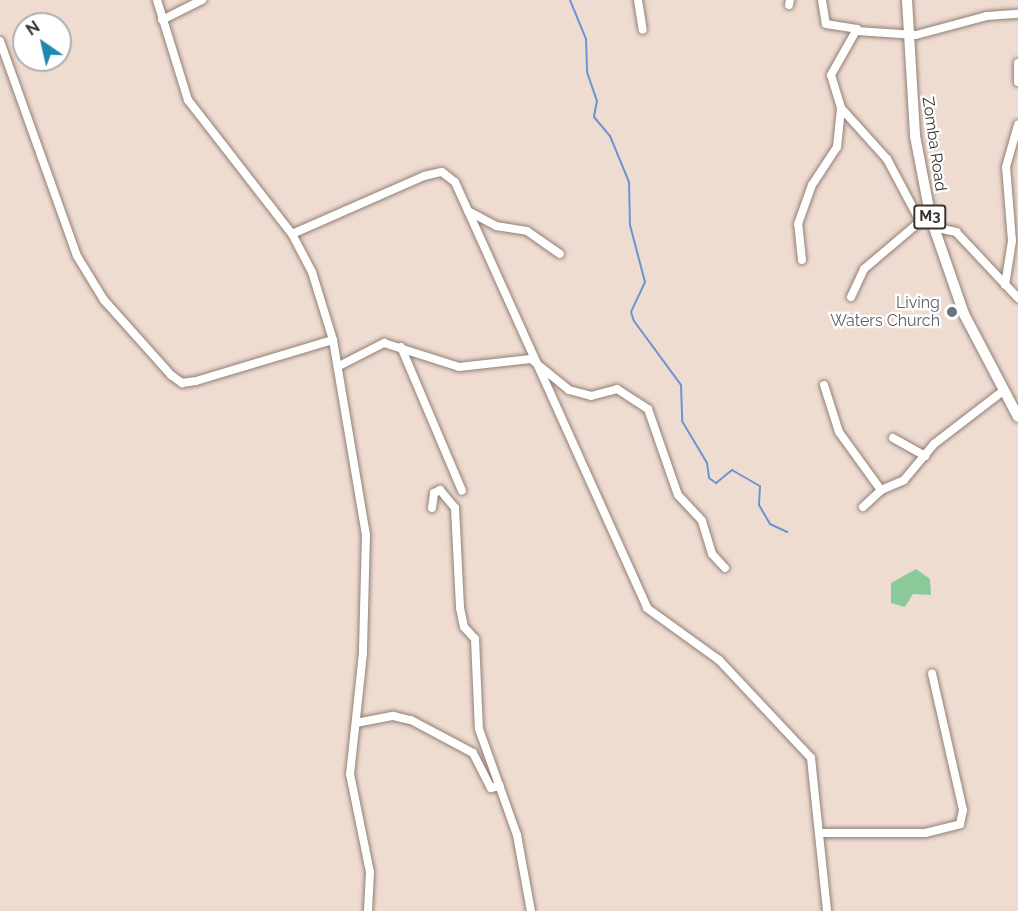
<!DOCTYPE html>
<style>
body{margin:0}
#map{position:relative;width:1018px;height:911px;overflow:hidden;background:#efdcd1;font-family:Raleway,sans-serif}
div>[style]{position:absolute}
.green>*{inset:0;background:#8aca98}
.stream>*{height:2px;margin:-1px;padding:0 1px;transform-origin:1px;border-radius:1px;background:#6d93d4}
.roads{filter:drop-shadow(0 0 2px #907f75) drop-shadow(0 0 2px #907f75)}
.minor>*{height:8px;margin:-4px;padding:0 4px;transform-origin:4px;border-radius:4px;background:#fff}
.highway>*{height:10px;margin:-5px;padding:0 5px;transform-origin:5px;border-radius:5px;background:#fff}
.dots>*{width:16px;height:16px;translate:-50% -50%;box-sizing:border-box;border:3px solid #fff;border-radius:50%}
span{translate:-50% -50%;white-space:nowrap;text-align:center;line-height:1.15;-webkit-text-stroke:4.5px #fff;paint-order:stroke}
.shield-label span{padding:2px 4px;background:#fff;border:2px solid;border-radius:4px;-webkit-text-stroke-width:0}
.shield-label{font-size:15px;color:#3b342f;font-weight:700}
.street-label{font-size:16px;color:#3b342f}
.worship-label{font-size:16px;color:#5b616d}
.right{translate:-100% -50%;text-align:right}
.north{position:absolute;left:12px;top:12px;width:60px;height:60px;box-sizing:border-box;background:#fff;border:2px solid #b1aeac;border-radius:50%;rotate:326deg;font-size:16px;font-weight:700;line-height:24px;text-align:center;color:#3b342f}
.north::after{content:'';display:block;margin:auto;width:21px;height:27px;background:#1e88b0;clip-path:polygon(50% 0,100% 100%,50% 72%,0 100%)}
</style>
<div id="map">
<div class="green">
<i style="clip-path:polygon(916px 569px,930px 579px,931px 595px,913px 594px,905px 607px,891px 603px,891px 583px)"></i>
</div>
<div class="stream">
<i style="left:570px;top:0;width:42px;rotate:67.7deg"></i>
<i style="left:586px;top:39px;width:33px;rotate:88deg"></i>
<i style="left:587px;top:72px;width:31px;rotate:71deg"></i>
<i style="left:597px;top:101px;width:16px;rotate:101deg"></i>
<i style="left:594px;top:117px;width:25px;rotate:50deg"></i>
<i style="left:610px;top:136px;width:50px;rotate:67.6deg"></i>
<i style="left:629px;top:182px;width:43px;rotate:88.7deg"></i>
<i style="left:630px;top:225px;width:59px;rotate:75.3deg"></i>
<i style="left:645px;top:282px;width:33px;rotate:115deg"></i>
<i style="left:631px;top:312px;width:9px;rotate:72deg"></i>
<i style="left:634px;top:321px;width:79px;rotate:53.7deg"></i>
<i style="left:681px;top:385px;width:36px;rotate:88deg"></i>
<i style="left:682px;top:421px;width:49px;rotate:59.2deg"></i>
<i style="left:707px;top:463px;width:15px;rotate:82deg"></i>
<i style="left:709px;top:478px;width:9px;rotate:36deg"></i>
<i style="left:716px;top:483px;width:21px;rotate:-39deg"></i>
<i style="left:732px;top:470px;width:32px;rotate:30deg"></i>
<i style="left:760px;top:486px;width:19px;rotate:93deg"></i>
<i style="left:759px;top:505px;width:22px;rotate:60deg"></i>
<i style="left:770px;top:524px;width:19px;rotate:25deg"></i>
</div>
<div class="roads">
<div class="minor">
<i style="left:157px;top:0;width:105px;rotate:72.8deg"></i>
<i style="left:188px;top:100px;width:170px;rotate:52.2deg"></i>
<i style="left:292px;top:234px;width:43px;rotate:62.2deg"></i>
<i style="left:312px;top:272px;width:71px;rotate:72.8deg"></i>
<i style="left:333px;top:340px;width:198px;rotate:80.4deg"></i>
<i style="left:366px;top:535px;width:118px;rotate:91.5deg"></i>
<i style="left:363px;top:653px;width:122px;rotate:96.1deg"></i>
<i style="left:350px;top:774px;width:100px;rotate:78.5deg"></i>
<i style="left:370px;top:872px;width:39px;rotate:93deg"></i>
<i style="left:638px;top:0;width:30px;rotate:81deg"></i>
<i style="left:822px;top:0;width:24px;rotate:81deg"></i>
<i style="left:826px;top:24px;width:31px;rotate:9deg"></i>
<i style="left:857px;top:29px;width:53px;rotate:119.5deg"></i>
<i style="left:831px;top:75px;width:34px;rotate:73deg"></i>
<i style="left:841px;top:108px;width:69px;rotate:48deg"></i>
<i style="left:887px;top:159px;width:70px;rotate:62deg"></i>
<i style="left:789px;top:5px;width:5px;rotate:-79deg"></i>
<i style="left:162px;top:20px;width:45px;rotate:-26.6deg"></i>
<i style="left:857px;top:31px;width:59px;rotate:3.9deg"></i>
<i style="left:916px;top:35px;width:73px;rotate:-15deg"></i>
<i style="left:987px;top:16px;width:31px;rotate:-4deg"></i>
<i style="left:0;top:41px;width:228px;rotate:70.3deg"></i>
<i style="left:77px;top:256px;width:52px;rotate:58.5deg"></i>
<i style="left:104px;top:300px;width:101px;rotate:48.2deg"></i>
<i style="left:171px;top:375px;width:14px;rotate:36deg"></i>
<i style="left:182px;top:383px;width:14px;rotate:-8deg"></i>
<i style="left:196px;top:381px;width:143px;rotate:-16.7deg"></i>
<i style="left:1018px;top:63px;width:19px;rotate:90deg"></i>
<i style="left:468px;top:211px;width:32px;rotate:28deg"></i>
<i style="left:496px;top:226px;width:31px;rotate:9deg"></i>
<i style="left:527px;top:231px;width:40px;rotate:34.9deg"></i>
<i style="left:933px;top:227px;width:24px;rotate:12deg"></i>
<i style="left:956px;top:232px;width:91px;rotate:46.8deg"></i>
<i style="left:292px;top:234px;width:144px;rotate:-23.7deg"></i>
<i style="left:424px;top:176px;width:18px;rotate:-13deg"></i>
<i style="left:442px;top:172px;width:16px;rotate:38deg"></i>
<i style="left:455px;top:182px;width:467px;rotate:65.7deg"></i>
<i style="left:647px;top:608px;width:89px;rotate:35.8deg"></i>
<i style="left:719px;top:660px;width:134px;rotate:46.8deg"></i>
<i style="left:811px;top:758px;width:154px;rotate:84deg"></i>
<i style="left:802px;top:260px;width:36px;rotate:-96deg"></i>
<i style="left:798px;top:224px;width:41px;rotate:-70.3deg"></i>
<i style="left:812px;top:185px;width:45px;rotate:-56.7deg"></i>
<i style="left:837px;top:147px;width:39px;rotate:-84deg"></i>
<i style="left:1005px;top:285px;width:45px;rotate:-81deg"></i>
<i style="left:1012px;top:241px;width:74px;rotate:-94.6deg"></i>
<i style="left:1006px;top:167px;width:44px;rotate:-74.1deg"></i>
<i style="left:851px;top:297px;width:31px;rotate:-65deg"></i>
<i style="left:864px;top:269px;width:87px;rotate:-40.3deg"></i>
<i style="left:401px;top:347px;width:156px;rotate:67deg"></i>
<i style="left:339px;top:366px;width:51px;rotate:-27.1deg"></i>
<i style="left:384px;top:343px;width:79px;rotate:17.7deg"></i>
<i style="left:459px;top:367px;width:72px;rotate:-6.3deg"></i>
<i style="left:531px;top:359px;width:49px;rotate:39.2deg"></i>
<i style="left:569px;top:390px;width:23px;rotate:15deg"></i>
<i style="left:591px;top:396px;width:27px;rotate:-15deg"></i>
<i style="left:617px;top:389px;width:37px;rotate:33deg"></i>
<i style="left:648px;top:409px;width:91px;rotate:70.8deg"></i>
<i style="left:678px;top:495px;width:35px;rotate:47deg"></i>
<i style="left:702px;top:521px;width:34px;rotate:73deg"></i>
<i style="left:712px;top:554px;width:19px;rotate:47deg"></i>
<i style="left:824px;top:385px;width:49px;rotate:72.3deg"></i>
<i style="left:839px;top:432px;width:72px;rotate:54.1deg"></i>
<i style="left:881px;top:490px;width:25px;rotate:-23deg"></i>
<i style="left:904px;top:480px;width:47px;rotate:-50.2deg"></i>
<i style="left:934px;top:444px;width:87px;rotate:-37.5deg"></i>
<i style="left:893px;top:438px;width:37px;rotate:29deg"></i>
<i style="left:863px;top:507px;width:25px;rotate:-43deg"></i>
<i style="left:432px;top:508px;width:15px;rotate:-82deg"></i>
<i style="left:434px;top:493px;width:7px;rotate:-27deg"></i>
<i style="left:440px;top:490px;width:23px;rotate:50deg"></i>
<i style="left:455px;top:508px;width:100px;rotate:87.1deg"></i>
<i style="left:460px;top:608px;width:19px;rotate:78deg"></i>
<i style="left:464px;top:627px;width:16px;rotate:47deg"></i>
<i style="left:475px;top:639px;width:90px;rotate:87.5deg"></i>
<i style="left:479px;top:729px;width:113px;rotate:70.3deg"></i>
<i style="left:517px;top:835px;width:77px;rotate:79.6deg"></i>
<i style="left:356px;top:723px;width:38px;rotate:-11deg"></i>
<i style="left:393px;top:716px;width:18px;rotate:13deg"></i>
<i style="left:411px;top:720px;width:70px;rotate:28deg"></i>
<i style="left:473px;top:753px;width:39px;rotate:63deg"></i>
<i style="left:491px;top:788px;width:9px;rotate:-13deg"></i>
<i style="left:822px;top:833px;width:103px"></i>
<i style="left:925px;top:833px;width:36px;rotate:-14deg"></i>
<i style="left:960px;top:824px;width:14px;rotate:-78deg"></i>
<i style="left:963px;top:810px;width:140px;rotate:-102.8deg"></i>
</div>
<div class="highway">
<i style="left:907px;top:0;width:136px;rotate:86.6deg"></i>
<i style="left:915px;top:136px;width:85px;rotate:79.1deg"></i>
<i style="left:931px;top:219px;width:101px;rotate:70.8deg"></i>
<i style="left:964px;top:314px;width:116px;rotate:62.3deg"></i>
</div>
</div>
<div class="dots">
<i style="left:952px;top:312px;background:#6b7280"></i>
</div>
<div class="shield-label">
<span style="left:930px;top:217px">M3</span>
</div>
<div class="street-label">
<span style="left:934px;top:144px;rotate:82deg">Zomba Road</span>
</div>
<div class="worship-label">
<span class="right" style="left:940px;top:312px">Living<br>Waters Church</span>
</div>
<div class="north">N</div>
</div>
